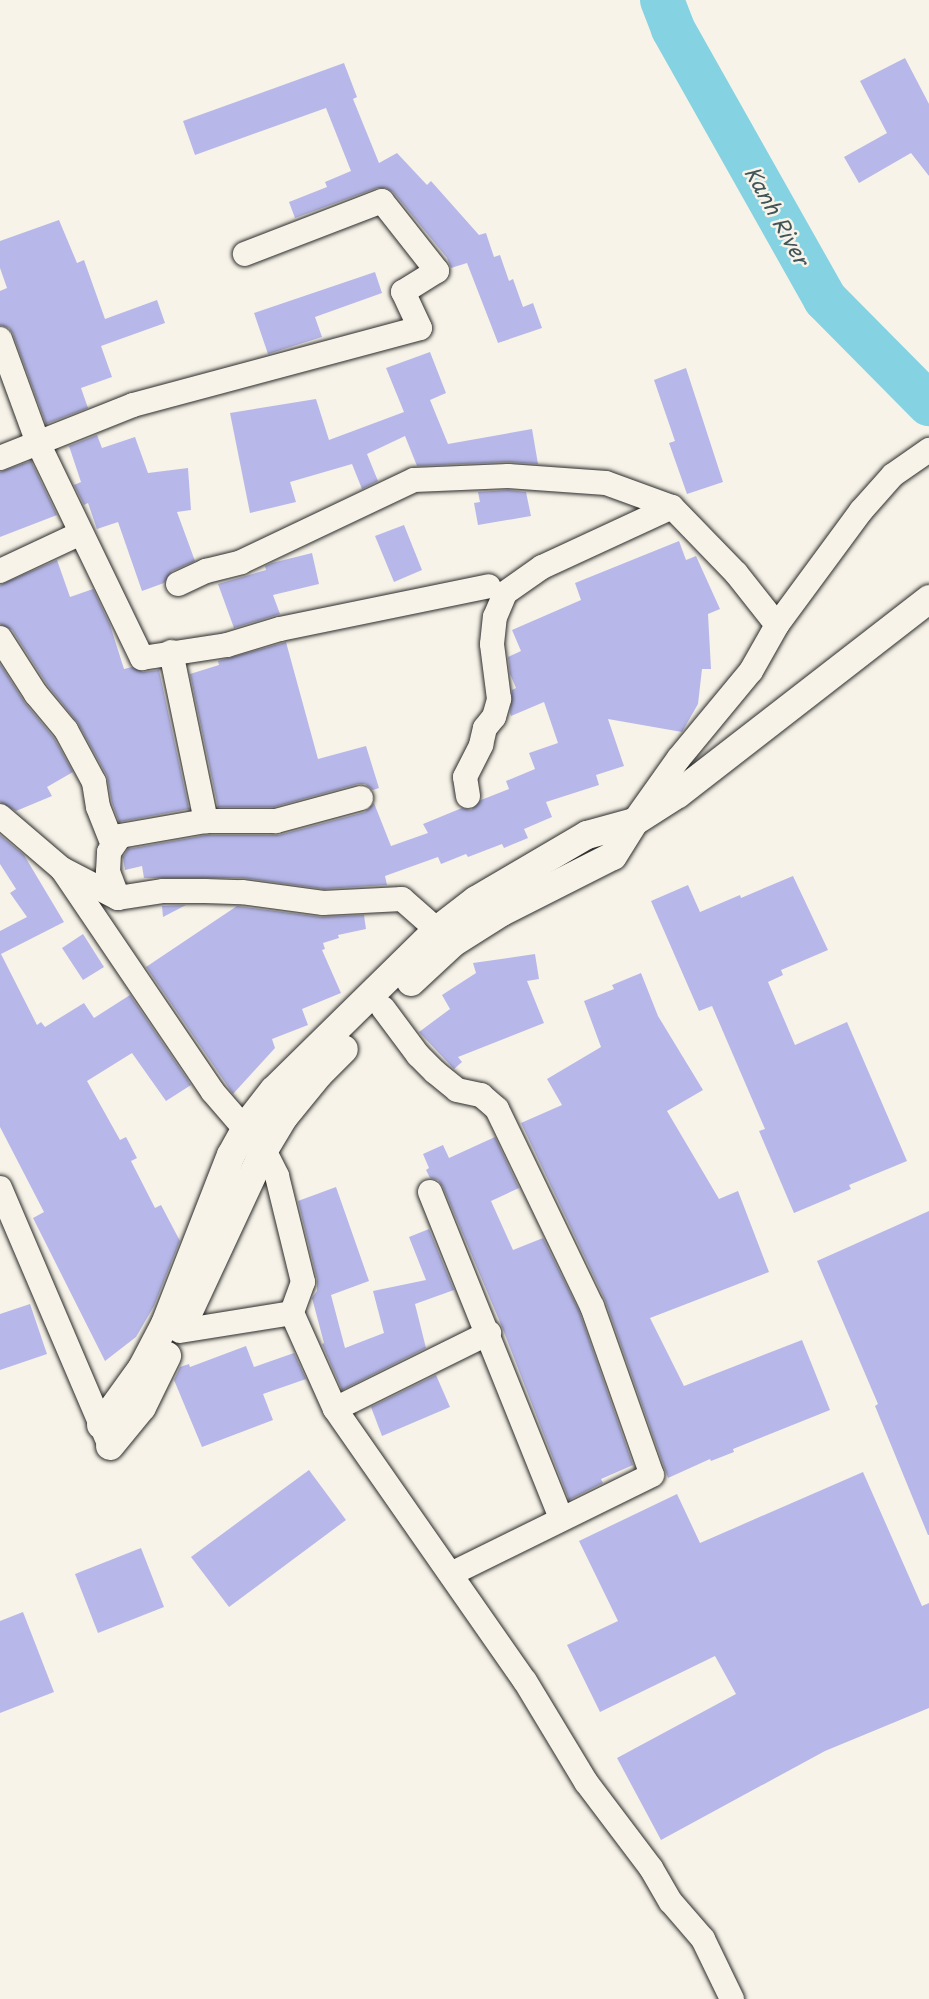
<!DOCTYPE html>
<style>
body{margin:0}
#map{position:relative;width:929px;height:1999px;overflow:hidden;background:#f7f3e8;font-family:"Playpen Sans",sans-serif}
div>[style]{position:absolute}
.river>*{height:44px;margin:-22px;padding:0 22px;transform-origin:22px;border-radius:22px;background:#84d2e2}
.building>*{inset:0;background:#b7b8e9}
.roads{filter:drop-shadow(0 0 2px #2b2b2b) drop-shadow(0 0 2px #2b2b2b)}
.minor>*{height:24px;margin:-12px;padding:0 12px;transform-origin:12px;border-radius:12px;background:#f7f3e8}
.tertiary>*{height:28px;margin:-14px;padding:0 14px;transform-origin:14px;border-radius:14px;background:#f7f3e8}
span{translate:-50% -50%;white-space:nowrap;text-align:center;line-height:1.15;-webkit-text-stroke:5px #f7f3e8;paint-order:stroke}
.water-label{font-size:21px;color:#415559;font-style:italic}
</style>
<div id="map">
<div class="river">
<i style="left:662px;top:0;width:31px;rotate:69deg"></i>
<i style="left:673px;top:29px;width:310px;rotate:60.6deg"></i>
<i style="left:825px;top:299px;width:148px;rotate:45.3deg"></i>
</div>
<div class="building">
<i style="clip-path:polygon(905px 58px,929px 104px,929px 176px,911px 153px,859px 183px,844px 157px,887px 133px,860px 81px)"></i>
<i style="clip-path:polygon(344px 63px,357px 97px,353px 99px,379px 163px,397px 153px,427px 185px,431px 181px,479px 235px,486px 233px,494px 257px,500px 255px,509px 281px,513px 279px,523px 307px,533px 303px,542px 328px,498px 343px,467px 263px,451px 268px,447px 258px,393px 192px,386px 188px,377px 188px,295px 218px,289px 202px,327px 187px,325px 182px,351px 171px,326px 108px,195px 155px,183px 121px)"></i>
<i style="clip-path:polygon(59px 220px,77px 263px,84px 260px,105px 319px,157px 300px,165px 323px,101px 346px,112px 377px,81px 388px,88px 408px,46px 424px,13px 334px,9px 328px,0 325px,0 291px,7px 288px,0 268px,0 241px)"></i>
<i style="clip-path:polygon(375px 272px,382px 293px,315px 317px,322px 337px,268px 354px,254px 313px)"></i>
<i style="clip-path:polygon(430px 352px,446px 393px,430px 400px,448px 444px,532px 429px,538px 464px,507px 462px,417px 466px,405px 436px,367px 454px,378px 481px,362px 489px,352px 464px,290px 482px,296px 502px,250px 513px,230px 413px,316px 399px,329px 440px,404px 412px,386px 368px)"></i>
<i style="clip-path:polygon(686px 368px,723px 482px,687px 494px,669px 443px,675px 441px,654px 380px)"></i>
<i style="clip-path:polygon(97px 435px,102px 448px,135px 437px,148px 473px,188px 468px,191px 510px,177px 512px,195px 561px,172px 571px,164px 583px,142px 591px,118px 522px,97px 529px,88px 503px,84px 505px,74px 485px,81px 482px,69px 446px)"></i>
<i style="clip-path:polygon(31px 461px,57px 515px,0 537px,0 472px)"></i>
<i style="clip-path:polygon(508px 490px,526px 492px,531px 516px,478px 525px,474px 503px,480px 502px,478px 492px)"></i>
<i style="clip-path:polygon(404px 525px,422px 570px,394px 582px,375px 536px)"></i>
<i style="clip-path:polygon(679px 541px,686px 560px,696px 556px,720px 609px,708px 614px,711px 669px,702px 669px,698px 704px,682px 732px,608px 719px,624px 766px,596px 775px,599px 785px,546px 802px,552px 817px,524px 829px,528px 838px,504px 848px,502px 844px,468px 857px,466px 854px,441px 864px,438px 857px,385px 876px,387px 885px,324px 889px,243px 878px,144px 878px,142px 866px,125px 870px,123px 857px,128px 849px,207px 835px,279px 835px,365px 812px,374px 803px,391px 846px,428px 833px,423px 824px,462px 808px,471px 810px,481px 800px,509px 789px,506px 781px,535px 769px,529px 753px,558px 743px,544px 702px,511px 716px,510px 713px,512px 690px,516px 688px,510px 674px,508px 657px,521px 651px,512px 630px,581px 600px,575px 583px)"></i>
<i style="clip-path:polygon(312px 553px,319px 584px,273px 595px,280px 614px,234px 628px,218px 584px,266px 570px,265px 566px,272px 563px)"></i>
<i style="clip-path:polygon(57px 560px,70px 597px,93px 589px,110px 625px,124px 669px,132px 667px,143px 672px,159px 670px,189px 809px,119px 822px,112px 803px,107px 776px,78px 723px,48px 686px,12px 630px,0 624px,0 585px)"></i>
<i style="clip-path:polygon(286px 642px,318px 759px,366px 746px,379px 788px,373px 790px,365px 784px,358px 784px,274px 807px,218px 807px,190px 674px,219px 665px,218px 661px)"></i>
<i style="clip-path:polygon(0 664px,25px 703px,54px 738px,73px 772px,47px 787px,52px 796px,16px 811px,0 802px)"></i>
<i style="clip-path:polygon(0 835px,24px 855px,64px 922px,1px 954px,37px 1025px,41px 1022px,45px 1027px,84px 1003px,94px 1018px,130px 995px,191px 1085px,166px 1101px,132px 1053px,87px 1081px,120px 1140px,126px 1137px,137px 1158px,131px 1161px,155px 1208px,161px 1205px,180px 1241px,154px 1306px,136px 1337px,105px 1361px,33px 1218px,44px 1212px,0 1127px,0 931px,27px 917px,10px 893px,16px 889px,0 864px)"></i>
<i style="clip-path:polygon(793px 876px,828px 950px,781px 970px,783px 975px,768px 982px,795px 1045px,847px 1022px,907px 1161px,849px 1185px,851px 1189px,794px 1213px,759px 1131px,765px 1129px,712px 1006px,699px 1011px,651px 901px,688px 885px,700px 912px,740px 895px,741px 898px)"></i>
<i style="clip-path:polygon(186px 905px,163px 917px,162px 906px)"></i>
<i style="clip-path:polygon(237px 906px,321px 917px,364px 915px,366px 929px,338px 935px,339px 938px,323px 943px,325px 949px,322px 950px,341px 993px,302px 1009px,308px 1025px,272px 1039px,275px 1048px,233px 1094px,146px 967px)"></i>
<i style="clip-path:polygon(83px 934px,104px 967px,83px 980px,62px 948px)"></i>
<i style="clip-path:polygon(535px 954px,539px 979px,527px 981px,544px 1023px,458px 1057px,462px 1062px,454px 1069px,419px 1032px,450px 1009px,442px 995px,476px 973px,473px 963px)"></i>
<i style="clip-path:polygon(641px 973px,658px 1016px,703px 1090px,667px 1111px,719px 1199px,738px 1191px,769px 1272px,650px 1318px,684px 1386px,802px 1340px,830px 1410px,733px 1449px,734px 1452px,711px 1461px,710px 1459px,668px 1478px,605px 1300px,521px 1123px,562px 1105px,547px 1079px,601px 1047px,584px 1001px,614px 989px,612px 985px)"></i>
<i style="clip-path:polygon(495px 1137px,519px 1188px,491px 1201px,513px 1250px,543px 1238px,579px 1311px,633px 1465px,601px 1479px,603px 1483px,569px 1500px,502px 1327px,443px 1187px,438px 1180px,430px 1178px,426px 1170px,429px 1168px,423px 1154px,443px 1145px,449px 1158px)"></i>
<i style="clip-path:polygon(336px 1187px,369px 1281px,331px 1295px,345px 1348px,384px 1333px,373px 1291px,426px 1280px,409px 1237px,429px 1229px,454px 1290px,415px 1304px,426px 1348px,342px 1390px,322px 1344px,324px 1343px,312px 1298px,317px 1291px,317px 1279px,298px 1201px)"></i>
<i style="clip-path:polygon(929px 1211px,929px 1535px,928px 1535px,875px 1406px,878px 1404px,817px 1261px)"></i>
<i style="clip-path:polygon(30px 1304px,47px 1354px,0 1370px,0 1314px)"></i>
<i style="clip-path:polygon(246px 1346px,254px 1367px,294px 1353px,306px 1379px,263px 1394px,273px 1420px,202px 1447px,174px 1380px,180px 1367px,189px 1364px,190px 1367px)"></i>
<i style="clip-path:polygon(436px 1375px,450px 1407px,382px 1436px,371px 1407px)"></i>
<i style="clip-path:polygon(309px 1470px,346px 1520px,229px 1607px,191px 1557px)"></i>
<i style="clip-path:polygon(863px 1472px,922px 1606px,929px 1603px,929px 1708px,825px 1751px,661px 1840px,617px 1758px,736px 1694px,715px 1656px,600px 1712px,567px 1645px,618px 1621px,579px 1541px,677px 1494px,700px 1543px)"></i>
<i style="clip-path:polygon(141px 1548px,164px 1607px,98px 1633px,75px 1574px)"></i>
<i style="clip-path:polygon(23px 1612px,54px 1692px,0 1713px,0 1621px)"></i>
</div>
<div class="roads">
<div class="minor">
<i style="left:0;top:339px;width:111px;rotate:69.9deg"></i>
<i style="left:38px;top:443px;width:239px;rotate:64.2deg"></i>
<i style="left:142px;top:658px;width:86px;rotate:-8.7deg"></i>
<i style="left:227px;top:645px;width:55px;rotate:-16.8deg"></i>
<i style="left:280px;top:629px;width:213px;rotate:-11.6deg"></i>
<i style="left:0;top:458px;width:143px;rotate:-21.7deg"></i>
<i style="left:133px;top:405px;width:297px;rotate:-15deg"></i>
<i style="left:420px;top:328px;width:40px;rotate:-115deg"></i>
<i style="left:403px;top:292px;width:40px;rotate:-32deg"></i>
<i style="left:437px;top:271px;width:89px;rotate:-128.2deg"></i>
<i style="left:382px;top:201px;width:147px;rotate:158.9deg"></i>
<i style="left:0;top:571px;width:89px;rotate:-25.1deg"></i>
<i style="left:178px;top:584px;width:31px;rotate:-25deg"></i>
<i style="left:206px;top:571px;width:36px;rotate:-14deg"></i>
<i style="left:241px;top:562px;width:191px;rotate:-25.4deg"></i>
<i style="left:414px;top:480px;width:94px;rotate:-2.4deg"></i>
<i style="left:508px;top:476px;width:98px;rotate:4.1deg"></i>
<i style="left:606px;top:483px;width:70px;rotate:20deg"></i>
<i style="left:672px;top:507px;width:92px;rotate:45.9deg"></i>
<i style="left:736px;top:573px;width:66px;rotate:51.7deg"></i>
<i style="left:0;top:638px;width:67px;rotate:57.3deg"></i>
<i style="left:36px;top:694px;width:47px;rotate:50.2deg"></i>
<i style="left:66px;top:730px;width:59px;rotate:61.7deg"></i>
<i style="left:94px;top:782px;width:25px;rotate:81deg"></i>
<i style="left:98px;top:807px;width:41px;rotate:68.5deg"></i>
<i style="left:171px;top:652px;width:173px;rotate:78.3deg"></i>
<i style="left:468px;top:796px;width:19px;rotate:-99deg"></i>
<i style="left:465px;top:777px;width:36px;rotate:-63deg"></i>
<i style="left:481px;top:745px;width:17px;rotate:-77deg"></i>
<i style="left:485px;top:728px;width:14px;rotate:-51deg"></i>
<i style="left:494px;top:717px;width:19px;rotate:-74deg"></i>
<i style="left:499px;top:699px;width:55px;rotate:-97.3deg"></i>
<i style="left:492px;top:644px;width:27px;rotate:-84deg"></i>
<i style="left:495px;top:617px;width:26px;rotate:-67deg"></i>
<i style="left:505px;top:593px;width:45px;rotate:-35.1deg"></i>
<i style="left:542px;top:567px;width:143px;rotate:-24.8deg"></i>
<i style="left:0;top:816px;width:82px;rotate:40.5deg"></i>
<i style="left:62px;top:869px;width:269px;rotate:55.9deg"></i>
<i style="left:213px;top:1092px;width:49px;rotate:49.1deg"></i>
<i style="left:637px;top:817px;width:72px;rotate:-54.6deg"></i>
<i style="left:679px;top:758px;width:113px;rotate:-50.4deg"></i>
<i style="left:751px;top:671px;width:53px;rotate:-60.5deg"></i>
<i style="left:777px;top:625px;width:142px;rotate:-53.6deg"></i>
<i style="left:861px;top:511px;width:48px;rotate:-48.4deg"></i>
<i style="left:893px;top:475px;width:44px;rotate:-34.8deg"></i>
<i style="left:62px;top:869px;width:63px;rotate:27.4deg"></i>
<i style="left:118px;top:898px;width:46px;rotate:-8.8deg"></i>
<i style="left:163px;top:891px;width:42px"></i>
<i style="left:205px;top:891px;width:37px;rotate:2deg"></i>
<i style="left:242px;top:892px;width:82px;rotate:7.7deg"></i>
<i style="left:323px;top:903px;width:79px;rotate:-2.9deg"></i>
<i style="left:402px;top:899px;width:65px;rotate:41.3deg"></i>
<i style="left:118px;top:898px;width:28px;rotate:-111deg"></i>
<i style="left:108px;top:872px;width:20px;rotate:-87deg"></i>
<i style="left:109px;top:852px;width:19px;rotate:-55deg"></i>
<i style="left:120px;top:836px;width:87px;rotate:-9.9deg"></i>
<i style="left:206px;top:821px;width:70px"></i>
<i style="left:276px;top:821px;width:88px;rotate:-15.1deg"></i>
<i style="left:383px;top:1008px;width:59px;rotate:53.3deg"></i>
<i style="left:418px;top:1055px;width:24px;rotate:45deg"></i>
<i style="left:435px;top:1072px;width:28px;rotate:39deg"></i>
<i style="left:457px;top:1090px;width:25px;rotate:12deg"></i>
<i style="left:481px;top:1095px;width:21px;rotate:41deg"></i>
<i style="left:497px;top:1109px;width:219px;rotate:64.3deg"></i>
<i style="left:592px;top:1306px;width:179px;rotate:70.5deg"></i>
<i style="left:652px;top:1475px;width:224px;rotate:153.8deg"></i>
<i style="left:264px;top:1150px;width:29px;rotate:63deg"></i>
<i style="left:277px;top:1176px;width:109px;rotate:76.2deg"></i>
<i style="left:303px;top:1282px;width:33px;rotate:110deg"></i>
<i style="left:292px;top:1313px;width:105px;rotate:65.9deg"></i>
<i style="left:335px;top:1409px;width:332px;rotate:55.1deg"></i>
<i style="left:525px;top:1681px;width:118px;rotate:58.9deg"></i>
<i style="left:586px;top:1782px;width:108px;rotate:52.9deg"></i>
<i style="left:651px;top:1868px;width:39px;rotate:60deg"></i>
<i style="left:671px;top:1902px;width:49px;rotate:49.1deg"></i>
<i style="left:703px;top:1939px;width:67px;rotate:64.2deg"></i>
<i style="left:0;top:1188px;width:273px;rotate:66.9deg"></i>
<i style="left:430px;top:1192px;width:351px;rotate:68.1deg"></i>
<i style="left:180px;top:1331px;width:113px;rotate:-9.1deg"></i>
<i style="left:335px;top:1409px;width:172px;rotate:-26.3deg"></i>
</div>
<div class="tertiary">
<i style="left:411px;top:982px;width:57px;rotate:-42.9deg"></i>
<i style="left:453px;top:943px;width:58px;rotate:-32.3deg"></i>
<i style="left:502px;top:912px;width:124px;rotate:-26.8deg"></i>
<i style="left:613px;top:856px;width:40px;rotate:-58deg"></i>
<i style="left:190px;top:1309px;width:175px;rotate:-65deg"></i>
<i style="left:264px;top:1150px;width:39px;rotate:-59deg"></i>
<i style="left:284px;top:1117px;width:55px;rotate:-50.9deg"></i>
<i style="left:319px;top:1074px;width:35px;rotate:-45deg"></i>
<i style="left:101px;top:1425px;width:70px;rotate:-54.3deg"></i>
<i style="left:142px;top:1368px;width:50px;rotate:-62.4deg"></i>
<i style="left:165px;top:1324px;width:181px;rotate:-68.7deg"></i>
<i style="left:231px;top:1155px;width:41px;rotate:-60.9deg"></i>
<i style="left:251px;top:1119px;width:37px;rotate:-52deg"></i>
<i style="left:274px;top:1090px;width:228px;rotate:-44.5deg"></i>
<i style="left:437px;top:930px;width:49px;rotate:-37.6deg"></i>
<i style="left:476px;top:900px;width:129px;rotate:-30.4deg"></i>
<i style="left:587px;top:835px;width:49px;rotate:-15.5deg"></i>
<i style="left:634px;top:822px;width:52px;rotate:-32.5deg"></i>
<i style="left:678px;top:794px;width:318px;rotate:-37.8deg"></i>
<i style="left:110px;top:1446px;width:50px;rotate:-50.6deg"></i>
<i style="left:142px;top:1407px;width:57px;rotate:-63.9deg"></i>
</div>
</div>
<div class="water-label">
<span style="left:778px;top:215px;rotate:61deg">Kanh River</span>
</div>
</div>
